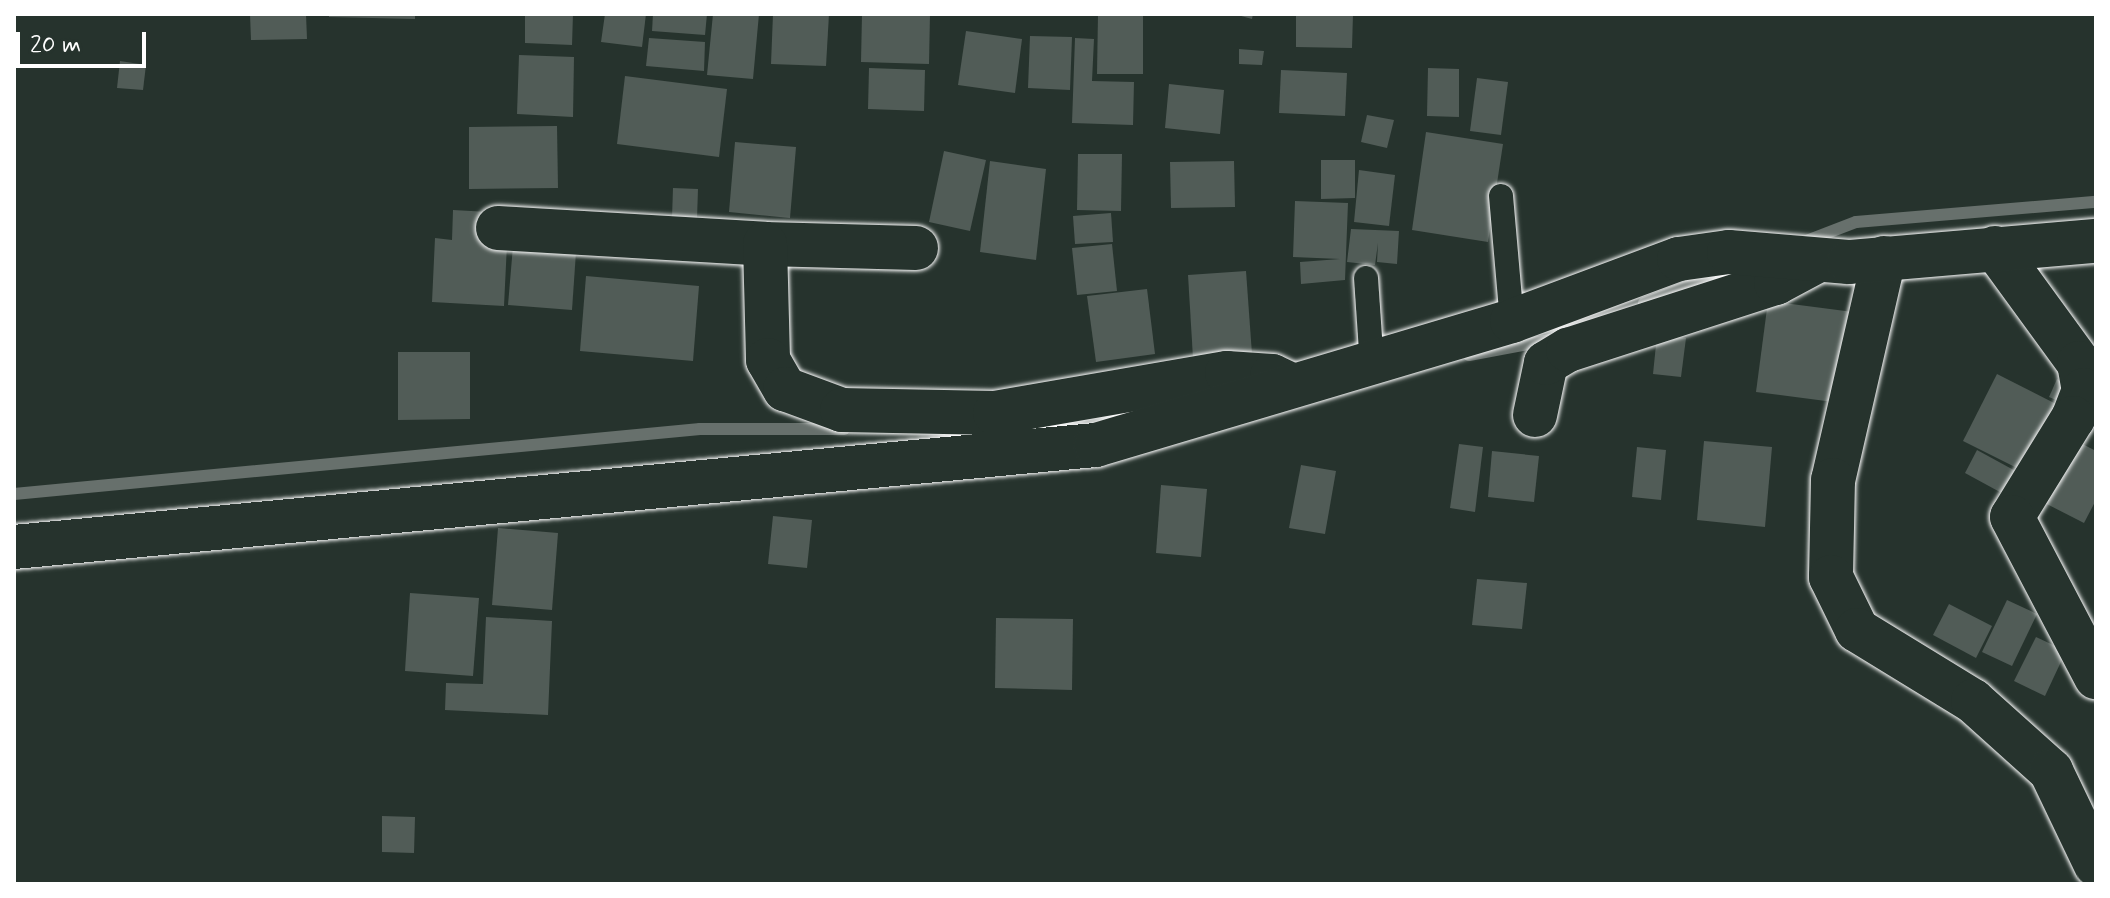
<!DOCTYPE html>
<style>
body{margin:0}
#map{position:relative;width:2110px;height:898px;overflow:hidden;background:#26332d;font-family:Mynerve,sans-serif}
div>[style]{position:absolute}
.stream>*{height:12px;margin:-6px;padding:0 6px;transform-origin:6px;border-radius:6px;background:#67706c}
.building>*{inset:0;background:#515c57}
.roads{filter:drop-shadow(0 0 2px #fff) drop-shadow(0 0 2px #fff)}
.lane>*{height:24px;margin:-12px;padding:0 12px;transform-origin:12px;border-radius:12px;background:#26332d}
.street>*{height:44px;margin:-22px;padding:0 22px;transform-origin:22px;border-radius:22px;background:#26332d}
span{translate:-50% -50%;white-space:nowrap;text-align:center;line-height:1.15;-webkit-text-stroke:8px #26332d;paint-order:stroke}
.frame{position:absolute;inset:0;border:16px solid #fff;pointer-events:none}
.scale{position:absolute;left:16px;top:32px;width:130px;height:36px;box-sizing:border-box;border:4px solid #fff;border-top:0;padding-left:10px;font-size:24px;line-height:28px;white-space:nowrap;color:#fff;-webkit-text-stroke:6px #26332d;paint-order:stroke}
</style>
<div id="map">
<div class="stream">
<i style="left:1801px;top:243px;width:59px;rotate:-20.9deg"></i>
<i style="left:1856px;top:222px;width:241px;rotate:-4.8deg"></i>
<i style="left:1644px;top:303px;width:90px;rotate:-20.9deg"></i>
<i style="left:1469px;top:355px;width:81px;rotate:-10.6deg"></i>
<i style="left:14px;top:494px;width:689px;rotate:-5.41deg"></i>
<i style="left:700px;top:429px;width:144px"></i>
</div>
<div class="building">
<i style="clip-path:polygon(250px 14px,306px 14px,307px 39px,251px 40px)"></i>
<i style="clip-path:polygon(329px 14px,415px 14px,415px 19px,329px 17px)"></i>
<i style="clip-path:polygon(525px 14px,573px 14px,572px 45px,525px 43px)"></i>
<i style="clip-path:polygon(605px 14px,646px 14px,642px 47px,601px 42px)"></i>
<i style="clip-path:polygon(653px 14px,707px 14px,705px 35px,652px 31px)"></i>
<i style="clip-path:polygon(713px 14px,759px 14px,753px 79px,707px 75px)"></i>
<i style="clip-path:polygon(773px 14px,829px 14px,826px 66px,771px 64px)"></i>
<i style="clip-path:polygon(862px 14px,930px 14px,929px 64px,861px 62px)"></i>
<i style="clip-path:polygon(1098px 14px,1143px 14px,1143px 74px,1097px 74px)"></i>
<i style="clip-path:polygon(1234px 14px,1253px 14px,1252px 19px)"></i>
<i style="clip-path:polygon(1296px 14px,1353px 14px,1352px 48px,1296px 47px)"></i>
<i style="clip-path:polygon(966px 31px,1022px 39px,1015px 93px,958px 85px)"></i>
<i style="clip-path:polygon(1030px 36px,1072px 37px,1070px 90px,1028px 88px)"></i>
<i style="clip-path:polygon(649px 38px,705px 42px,704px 71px,646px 66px)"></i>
<i style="clip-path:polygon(1075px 38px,1094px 39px,1092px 81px,1134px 82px,1133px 125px,1072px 123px)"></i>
<i style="clip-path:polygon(1239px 49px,1264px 51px,1262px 65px,1239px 64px)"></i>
<i style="clip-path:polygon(519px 55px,574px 57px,573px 117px,517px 114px)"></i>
<i style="clip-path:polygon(120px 61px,146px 65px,143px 90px,117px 88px)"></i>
<i style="clip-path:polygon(869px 68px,925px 70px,924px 111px,868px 109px)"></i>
<i style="clip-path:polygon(1428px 68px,1459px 69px,1459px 117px,1427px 116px)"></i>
<i style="clip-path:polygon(1281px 70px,1347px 73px,1345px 116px,1279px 113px)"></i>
<i style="clip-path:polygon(625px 76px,727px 89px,719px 157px,617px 144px)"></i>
<i style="clip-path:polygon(1477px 78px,1508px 82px,1501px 135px,1470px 131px)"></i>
<i style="clip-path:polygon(1169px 84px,1224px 90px,1220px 134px,1165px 128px)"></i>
<i style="clip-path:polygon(1367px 115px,1394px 120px,1387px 148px,1361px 142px)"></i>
<i style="clip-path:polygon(557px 126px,558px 188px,469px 189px,469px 127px)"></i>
<i style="clip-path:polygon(1426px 132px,1503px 144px,1488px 242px,1412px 230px)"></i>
<i style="clip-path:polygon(735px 142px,796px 147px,790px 218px,729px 212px)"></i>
<i style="clip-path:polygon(944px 151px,986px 160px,970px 231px,929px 222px)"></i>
<i style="clip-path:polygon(1078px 154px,1122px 154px,1121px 211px,1077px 210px)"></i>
<i style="clip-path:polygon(1321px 160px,1355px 160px,1355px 198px,1321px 199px)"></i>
<i style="clip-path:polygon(990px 161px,1046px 169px,1036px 260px,980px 252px)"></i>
<i style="clip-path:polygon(1234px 161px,1235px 207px,1171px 208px,1170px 162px)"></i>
<i style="clip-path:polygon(1359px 170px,1395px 175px,1389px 226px,1354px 222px)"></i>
<i style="clip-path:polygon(673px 188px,698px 189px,697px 219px,672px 218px)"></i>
<i style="clip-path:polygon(1295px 201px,1348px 203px,1345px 280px,1301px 284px,1300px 262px,1340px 259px,1293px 257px)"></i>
<i style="clip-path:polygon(453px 210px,489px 212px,507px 244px,504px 306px,432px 302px,435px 238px,452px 240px)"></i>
<i style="clip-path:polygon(1111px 213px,1113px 242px,1075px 244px,1073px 216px)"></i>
<i style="clip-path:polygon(1351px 229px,1399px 231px,1397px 264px,1377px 262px,1378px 243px,1375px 265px,1347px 262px)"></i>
<i style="clip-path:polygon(1112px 244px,1117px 291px,1077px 295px,1072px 248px)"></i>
<i style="clip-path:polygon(513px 246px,576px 252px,572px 310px,508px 305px)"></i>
<i style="clip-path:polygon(1246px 271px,1252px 354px,1193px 358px,1188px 275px)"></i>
<i style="clip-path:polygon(586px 276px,699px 286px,693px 361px,580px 351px)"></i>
<i style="clip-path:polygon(1147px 289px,1155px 354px,1096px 362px,1087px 296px)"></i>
<i style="clip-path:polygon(1768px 301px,1853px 312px,1841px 403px,1756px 392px)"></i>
<i style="clip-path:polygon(1657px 335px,1686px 338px,1681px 377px,1653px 374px)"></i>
<i style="clip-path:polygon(398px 352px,470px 352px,470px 419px,398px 420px)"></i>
<i style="clip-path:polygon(1997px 374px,2060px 406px,2027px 473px,1963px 441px)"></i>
<i style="clip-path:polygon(2057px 379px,2077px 389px,2070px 406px,2049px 397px)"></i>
<i style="clip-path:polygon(2067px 436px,2096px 451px,2096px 500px,2084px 523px,2035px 498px)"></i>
<i style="clip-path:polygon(1704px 441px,1772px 447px,1765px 527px,1697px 520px)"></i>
<i style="clip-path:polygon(1459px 444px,1483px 447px,1475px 512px,1450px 508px)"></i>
<i style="clip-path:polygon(1637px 447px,1666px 450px,1661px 500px,1632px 497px)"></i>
<i style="clip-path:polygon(1977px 450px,2021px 474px,2009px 497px,1965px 473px)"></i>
<i style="clip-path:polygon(1492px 451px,1539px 456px,1534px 502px,1488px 497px)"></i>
<i style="clip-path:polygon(1301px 465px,1336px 471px,1325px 534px,1289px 528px)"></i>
<i style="clip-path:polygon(1161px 485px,1207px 489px,1201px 557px,1156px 553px)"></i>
<i style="clip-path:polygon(773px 516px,812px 520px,807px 568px,768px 564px)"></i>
<i style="clip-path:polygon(498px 528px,558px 533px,552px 610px,492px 605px)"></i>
<i style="clip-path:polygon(1477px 579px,1527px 583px,1522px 629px,1472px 625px)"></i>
<i style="clip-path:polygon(410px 593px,479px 598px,473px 676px,405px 671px)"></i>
<i style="clip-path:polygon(2007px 600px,2037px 614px,2012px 666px,1982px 652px)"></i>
<i style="clip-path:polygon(1949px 604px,1992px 626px,1976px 658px,1933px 635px)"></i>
<i style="clip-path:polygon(486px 617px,552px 621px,548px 715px,445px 710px,446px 683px,483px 684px)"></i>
<i style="clip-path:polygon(996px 618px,1073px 619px,1072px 690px,995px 688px)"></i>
<i style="clip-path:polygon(2036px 637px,2066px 651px,2045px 696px,2014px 681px)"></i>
<i style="clip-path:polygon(382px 816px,415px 817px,414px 853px,382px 852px)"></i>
</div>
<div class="roads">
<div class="lane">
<i style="left:1501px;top:196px;width:125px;rotate:85deg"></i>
<i style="left:1366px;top:278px;width:88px;rotate:86.1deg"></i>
</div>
<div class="street">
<i style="left:498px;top:228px;width:267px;rotate:3.4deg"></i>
<i style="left:916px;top:248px;width:151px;rotate:-178.5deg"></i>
<i style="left:765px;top:244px;width:116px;rotate:88.5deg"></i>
<i style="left:768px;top:360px;width:34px;rotate:60deg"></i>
<i style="left:785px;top:389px;width:61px;rotate:20.2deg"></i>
<i style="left:842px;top:410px;width:153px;rotate:1.1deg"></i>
<i style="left:995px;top:413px;width:235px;rotate:-9.8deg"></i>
<i style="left:1227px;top:373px;width:45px;rotate:3.8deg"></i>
<i style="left:1272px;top:376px;width:21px;rotate:25deg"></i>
<i style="left:1995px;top:248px;width:142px;rotate:53.9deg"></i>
<i style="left:2079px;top:363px;width:27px;rotate:80deg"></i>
<i style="left:2084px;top:390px;width:30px;rotate:111deg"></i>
<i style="left:2073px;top:418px;width:116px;rotate:121.6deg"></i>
<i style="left:2012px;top:517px;width:181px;rotate:62.3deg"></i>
<i style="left:1884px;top:258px;width:228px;rotate:102.9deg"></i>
<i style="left:1833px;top:480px;width:97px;rotate:91.2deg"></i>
<i style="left:1831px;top:577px;width:59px;rotate:63.9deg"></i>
<i style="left:1857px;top:630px;width:136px;rotate:31.5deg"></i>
<i style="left:1973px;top:701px;width:105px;rotate:41.9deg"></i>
<i style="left:2051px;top:771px;width:104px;rotate:64.4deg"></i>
<i style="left:1535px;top:415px;width:53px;rotate:-78.1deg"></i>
<i style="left:1546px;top:363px;width:26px;rotate:-31deg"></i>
<i style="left:1568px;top:350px;width:219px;rotate:-17.9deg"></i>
<i style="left:1776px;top:283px;width:44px;rotate:-28.3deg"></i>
<i style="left:14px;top:547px;width:1087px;rotate:-5.39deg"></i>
<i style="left:1096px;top:445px;width:434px;rotate:-16.6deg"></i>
<i style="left:1512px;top:321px;width:178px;rotate:-20.4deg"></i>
<i style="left:1679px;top:259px;width:50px;rotate:-8deg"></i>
<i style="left:1729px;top:252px;width:120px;rotate:4.8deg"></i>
<i style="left:1849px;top:262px;width:248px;rotate:-4.9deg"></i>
</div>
</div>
<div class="frame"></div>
<div class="scale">20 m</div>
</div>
